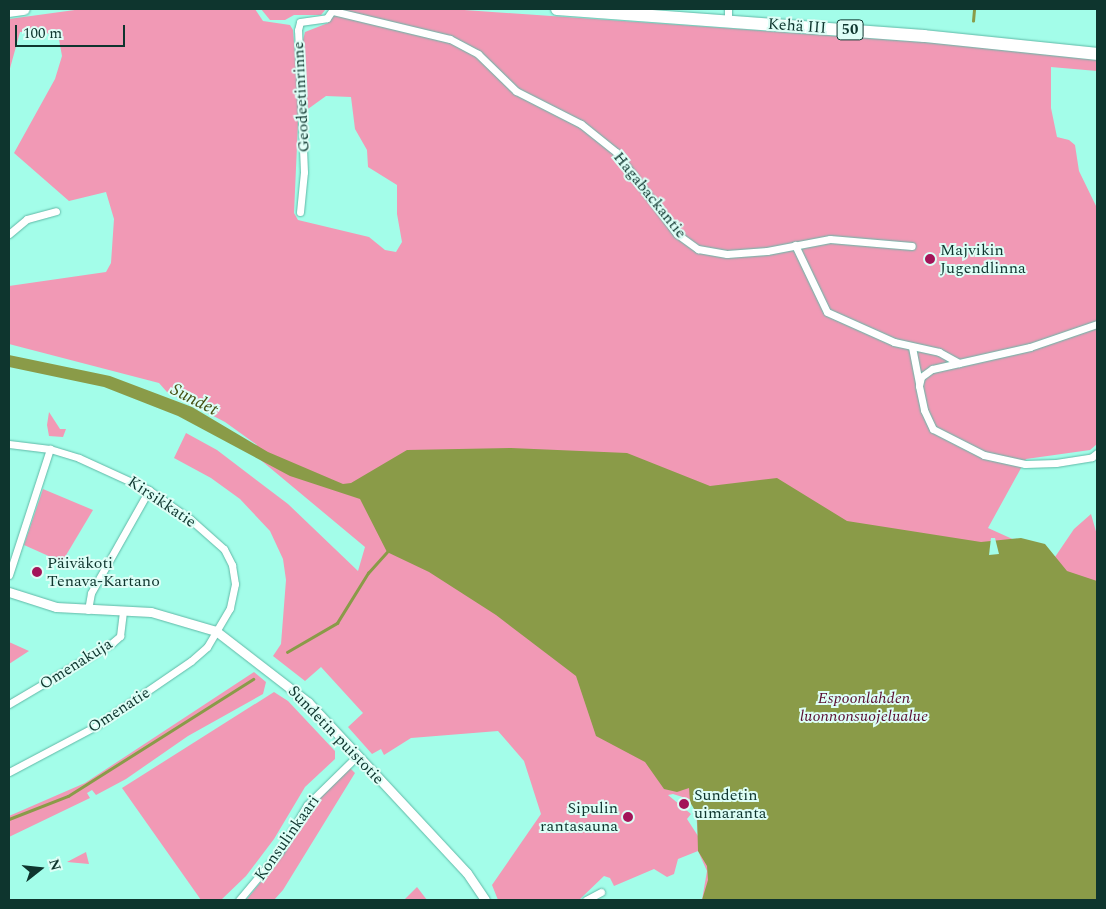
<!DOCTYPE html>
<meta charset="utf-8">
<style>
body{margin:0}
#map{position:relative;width:1106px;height:909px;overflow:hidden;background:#a3fde9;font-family:Spectral,serif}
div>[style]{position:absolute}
.green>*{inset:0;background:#f199b5}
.water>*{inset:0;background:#8a9b48}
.pier>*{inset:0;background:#a3fde9}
.stream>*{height:2.5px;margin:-1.25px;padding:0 1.25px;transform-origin:1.25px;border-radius:1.25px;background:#8a9b48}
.roads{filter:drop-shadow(0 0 1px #60b9a7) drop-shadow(0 0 1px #60b9a7)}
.street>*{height:7px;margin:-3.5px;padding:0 3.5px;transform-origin:3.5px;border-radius:3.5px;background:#fff}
.secondary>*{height:9px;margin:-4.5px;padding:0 4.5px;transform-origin:4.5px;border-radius:4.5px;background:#fff}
.highway>*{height:12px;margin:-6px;padding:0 6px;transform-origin:6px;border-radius:6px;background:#fff}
.dots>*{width:14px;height:14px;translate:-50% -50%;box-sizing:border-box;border:2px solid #ddfef6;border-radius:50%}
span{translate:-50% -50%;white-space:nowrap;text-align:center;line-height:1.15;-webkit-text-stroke:4px #ddfef6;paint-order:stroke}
.shield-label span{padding:1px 4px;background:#ddfef6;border:1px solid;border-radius:4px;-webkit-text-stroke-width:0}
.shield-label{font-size:15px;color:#0e352e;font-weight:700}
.street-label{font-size:16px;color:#0e352e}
.poi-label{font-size:16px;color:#0e352e}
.left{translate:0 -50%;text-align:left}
.right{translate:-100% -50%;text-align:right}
.park-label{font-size:16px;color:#590c2f;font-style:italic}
.water-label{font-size:18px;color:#465114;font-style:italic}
.frame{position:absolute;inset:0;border:10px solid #0e352e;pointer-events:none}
.north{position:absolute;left:15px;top:844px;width:50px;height:50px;-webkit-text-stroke:4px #ddfef6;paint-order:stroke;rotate:74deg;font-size:14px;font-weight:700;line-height:20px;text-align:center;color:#0e352e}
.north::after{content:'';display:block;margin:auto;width:18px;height:22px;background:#0e352e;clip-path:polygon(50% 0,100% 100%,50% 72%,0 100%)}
.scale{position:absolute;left:15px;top:25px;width:110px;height:22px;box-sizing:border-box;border:2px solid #0e352e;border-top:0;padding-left:6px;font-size:15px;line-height:18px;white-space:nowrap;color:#0e352e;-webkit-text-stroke:4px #ddfef6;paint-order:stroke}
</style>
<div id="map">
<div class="green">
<i style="clip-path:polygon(evenodd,82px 9px,255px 9px,263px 21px,290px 25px,293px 30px,299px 101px,294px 213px,298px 220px,369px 237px,385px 250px,396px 252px,402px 242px,397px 214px,397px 185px,368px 167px,367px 150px,355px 129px,351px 97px,326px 96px,308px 109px,302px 44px,305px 32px,328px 23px,337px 9px,450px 9px,969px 45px,1097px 60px,1097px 71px,1051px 67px,1051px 108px,1057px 137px,1069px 140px,1075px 145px,1079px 171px,1097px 208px,1097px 444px,1090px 450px,1026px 459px,988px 528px,1057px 559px,1055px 557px,1074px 529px,1091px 514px,1097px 535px,1097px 900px,702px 900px,707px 871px,698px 851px,678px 859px,674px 874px,667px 877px,654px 869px,614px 886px,610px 878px,604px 876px,579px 900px,498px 900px,492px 885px,541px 814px,524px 761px,498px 731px,411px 738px,384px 755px,381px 749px,372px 754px,348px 727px,363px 713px,321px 667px,305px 681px,273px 656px,281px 644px,286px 580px,283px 559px,270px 531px,240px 499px,211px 478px,174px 458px,186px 433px,217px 450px,288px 504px,358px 571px,365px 547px,257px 457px,257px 445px,225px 422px,167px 392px,159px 383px,9px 344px,9px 286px,106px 272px,111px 263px,114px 219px,106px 192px,69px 201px,14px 153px,55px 79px,62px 56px,58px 34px,20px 32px,9px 72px,9px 19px,82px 9px,673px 794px,695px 801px,698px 836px,687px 819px,691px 814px,668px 795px,673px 794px)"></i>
<i style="clip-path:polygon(261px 9px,326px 9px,321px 15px,294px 15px,285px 20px,270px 20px)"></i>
<i style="clip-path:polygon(49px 412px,60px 429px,66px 429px,63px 437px,49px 436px,47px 425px)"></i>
<i style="clip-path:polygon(43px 489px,93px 510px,62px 562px,24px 545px)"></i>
<i style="clip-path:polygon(9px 642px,29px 651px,9px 664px)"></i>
<i style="clip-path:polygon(254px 672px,266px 682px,263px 694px,188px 736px,126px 779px,96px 795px,92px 790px,87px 793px,90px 798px,9px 837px,9px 816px,85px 783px)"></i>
<i style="clip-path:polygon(274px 692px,288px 701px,335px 751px,335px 759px,305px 787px,274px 839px,246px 876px,221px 900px,201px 900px,122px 788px)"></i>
<i style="clip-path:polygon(350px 768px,355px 773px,283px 890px,274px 900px,246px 900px,284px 854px,315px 803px)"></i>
<i style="clip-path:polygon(86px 852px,89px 864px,67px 862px)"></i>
<i style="clip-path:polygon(417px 887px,427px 900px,404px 900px)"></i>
</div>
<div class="water">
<i style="clip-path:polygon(9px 355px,110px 376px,192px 407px,268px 452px,343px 484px,351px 483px,407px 450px,511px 448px,627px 453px,710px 486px,777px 478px,847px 521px,981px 542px,1021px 538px,1045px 544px,1067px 571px,1097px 581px,1097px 900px,702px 900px,708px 880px,707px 866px,698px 851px,697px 814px,690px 802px,689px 788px,677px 792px,664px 789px,645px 762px,596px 736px,576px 676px,496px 615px,429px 572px,387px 552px,360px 499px,290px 476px,178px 416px,104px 387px,9px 367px)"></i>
</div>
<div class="pier">
<i style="clip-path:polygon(991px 538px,995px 538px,999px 554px,989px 555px)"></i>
</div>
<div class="stream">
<i style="left:973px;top:21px;width:12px;rotate:-85deg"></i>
<i style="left:287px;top:652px;width:58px;rotate:-30.1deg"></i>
<i style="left:337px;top:623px;width:59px;rotate:-58.2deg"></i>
<i style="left:368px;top:573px;width:28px;rotate:-48deg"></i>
<i style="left:9px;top:819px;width:63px;rotate:-21.3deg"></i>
<i style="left:68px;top:796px;width:219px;rotate:-32.3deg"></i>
</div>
<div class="roads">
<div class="street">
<i style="left:333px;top:11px;width:120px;rotate:13.5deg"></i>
<i style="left:450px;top:39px;width:32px;rotate:28deg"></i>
<i style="left:478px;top:54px;width:53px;rotate:44.2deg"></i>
<i style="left:516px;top:91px;width:73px;rotate:26.9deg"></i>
<i style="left:581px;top:124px;width:45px;rotate:38.7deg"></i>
<i style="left:616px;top:152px;width:102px;rotate:53.4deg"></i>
<i style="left:677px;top:234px;width:26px;rotate:36deg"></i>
<i style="left:698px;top:249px;width:29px;rotate:10deg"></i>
<i style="left:727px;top:254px;width:40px;rotate:-4.3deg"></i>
<i style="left:767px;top:251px;width:64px;rotate:-10.8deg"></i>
<i style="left:830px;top:239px;width:82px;rotate:4.9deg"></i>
<i style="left:728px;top:21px;width:12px;rotate:-90deg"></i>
<i style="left:300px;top:212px;width:40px;rotate:-84.3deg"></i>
<i style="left:304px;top:172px;width:142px;rotate:-92.4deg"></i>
<i style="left:298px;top:30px;width:8px;rotate:-76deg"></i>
<i style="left:300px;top:22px;width:27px;rotate:-8deg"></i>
<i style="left:327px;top:18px;width:11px;rotate:-56deg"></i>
<i style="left:9px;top:234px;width:23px;rotate:-40deg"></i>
<i style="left:27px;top:219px;width:30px;rotate:-15deg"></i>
<i style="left:795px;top:245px;width:74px;rotate:64.5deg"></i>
<i style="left:827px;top:312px;width:73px;rotate:24.1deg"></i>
<i style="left:894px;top:342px;width:46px;rotate:12.5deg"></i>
<i style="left:939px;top:352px;width:23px;rotate:29deg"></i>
<i style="left:1097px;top:324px;width:71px;rotate:161.1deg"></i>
<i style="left:1030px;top:347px;width:100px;rotate:167.3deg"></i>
<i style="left:932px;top:369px;width:14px;rotate:144deg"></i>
<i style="left:921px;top:377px;width:9px;rotate:103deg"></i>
<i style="left:919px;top:386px;width:25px;rotate:78deg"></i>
<i style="left:924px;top:410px;width:21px;rotate:65deg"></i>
<i style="left:933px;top:429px;width:57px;rotate:27deg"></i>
<i style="left:984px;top:455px;width:42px;rotate:12.4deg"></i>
<i style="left:1025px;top:464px;width:31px;rotate:-2deg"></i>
<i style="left:1056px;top:463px;width:36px;rotate:-9deg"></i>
<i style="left:1092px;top:457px;width:6px;rotate:-39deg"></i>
<i style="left:912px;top:347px;width:37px;rotate:79deg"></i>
<i style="left:9px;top:444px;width:41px;rotate:7deg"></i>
<i style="left:50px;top:449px;width:30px;rotate:17deg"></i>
<i style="left:79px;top:458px;width:77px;rotate:24.6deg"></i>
<i style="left:149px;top:490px;width:50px;rotate:35.3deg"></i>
<i style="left:190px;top:519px;width:45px;rotate:41.4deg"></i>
<i style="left:224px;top:549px;width:18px;rotate:63deg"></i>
<i style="left:232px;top:565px;width:19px;rotate:81deg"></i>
<i style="left:235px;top:584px;width:25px;rotate:102deg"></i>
<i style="left:230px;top:608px;width:45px;rotate:120.5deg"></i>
<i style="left:207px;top:647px;width:21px;rotate:139deg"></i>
<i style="left:191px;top:661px;width:115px;rotate:145.6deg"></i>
<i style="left:96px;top:726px;width:98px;rotate:152.1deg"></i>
<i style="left:9px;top:575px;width:133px;rotate:-72deg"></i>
<i style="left:88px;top:610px;width:17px;rotate:-80deg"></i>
<i style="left:91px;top:593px;width:118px;rotate:-60.6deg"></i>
<i style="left:9px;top:704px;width:120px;rotate:-30.6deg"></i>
<i style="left:112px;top:643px;width:11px;rotate:-41deg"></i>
<i style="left:120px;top:636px;width:26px;rotate:-83deg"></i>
<i style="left:239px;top:900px;width:64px;rotate:-50.1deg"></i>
<i style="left:280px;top:851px;width:53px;rotate:-59.6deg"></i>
<i style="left:307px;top:805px;width:70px;rotate:-44.4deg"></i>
<i style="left:586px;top:900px;width:17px;rotate:-28deg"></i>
</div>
<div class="secondary">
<i style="left:9px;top:592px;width:49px;rotate:17.7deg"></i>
<i style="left:56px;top:607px;width:95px;rotate:3deg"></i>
<i style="left:151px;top:612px;width:68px;rotate:16.3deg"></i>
<i style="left:216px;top:631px;width:116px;rotate:37.7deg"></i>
<i style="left:308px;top:702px;width:233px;rotate:47.1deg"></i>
<i style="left:467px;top:873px;width:32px;rotate:56deg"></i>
</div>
<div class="highway">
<i style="left:557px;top:9px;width:368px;rotate:4.2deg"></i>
<i style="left:924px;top:36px;width:174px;rotate:5.9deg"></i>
<i style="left:9px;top:11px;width:15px;rotate:-8deg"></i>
</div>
</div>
<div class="dots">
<i style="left:930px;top:259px;background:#a31459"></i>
<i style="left:37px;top:572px;background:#a31459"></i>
<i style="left:684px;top:804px;background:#a31459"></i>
<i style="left:628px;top:817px;background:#a31459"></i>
</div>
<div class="shield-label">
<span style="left:850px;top:30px">50</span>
</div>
<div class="street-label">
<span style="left:797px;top:26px;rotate:4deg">Kehä III</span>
<span style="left:301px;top:97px;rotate:-93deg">Geodeetinrinne</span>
<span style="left:650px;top:195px;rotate:51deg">Hagabackantie</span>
<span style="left:162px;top:502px;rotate:34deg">Kirsikkatie</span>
<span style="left:76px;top:664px;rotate:-32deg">Omenakuja</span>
<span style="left:119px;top:710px;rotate:-33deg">Omenatie</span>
<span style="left:336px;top:735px;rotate:46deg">Sundetin puistotie</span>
<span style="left:287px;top:838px;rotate:-55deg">Konsulinkaari</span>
</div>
<div class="poi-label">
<span class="left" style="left:940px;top:259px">Majvikin<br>Jugendlinna</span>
<span class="left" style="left:47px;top:572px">Päiväkoti<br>Tenava-Kartano</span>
<span class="left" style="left:694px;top:804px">Sundetin<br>uimaranta</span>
<span class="right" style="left:618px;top:817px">Sipulin<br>rantasauna</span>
</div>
<div class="park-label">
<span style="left:864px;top:707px">Espoonlahden<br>luonnonsuojelualue</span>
</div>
<div class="water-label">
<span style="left:194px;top:400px;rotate:27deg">Sundet</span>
</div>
<div class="frame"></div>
<div class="north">N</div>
<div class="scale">100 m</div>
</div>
